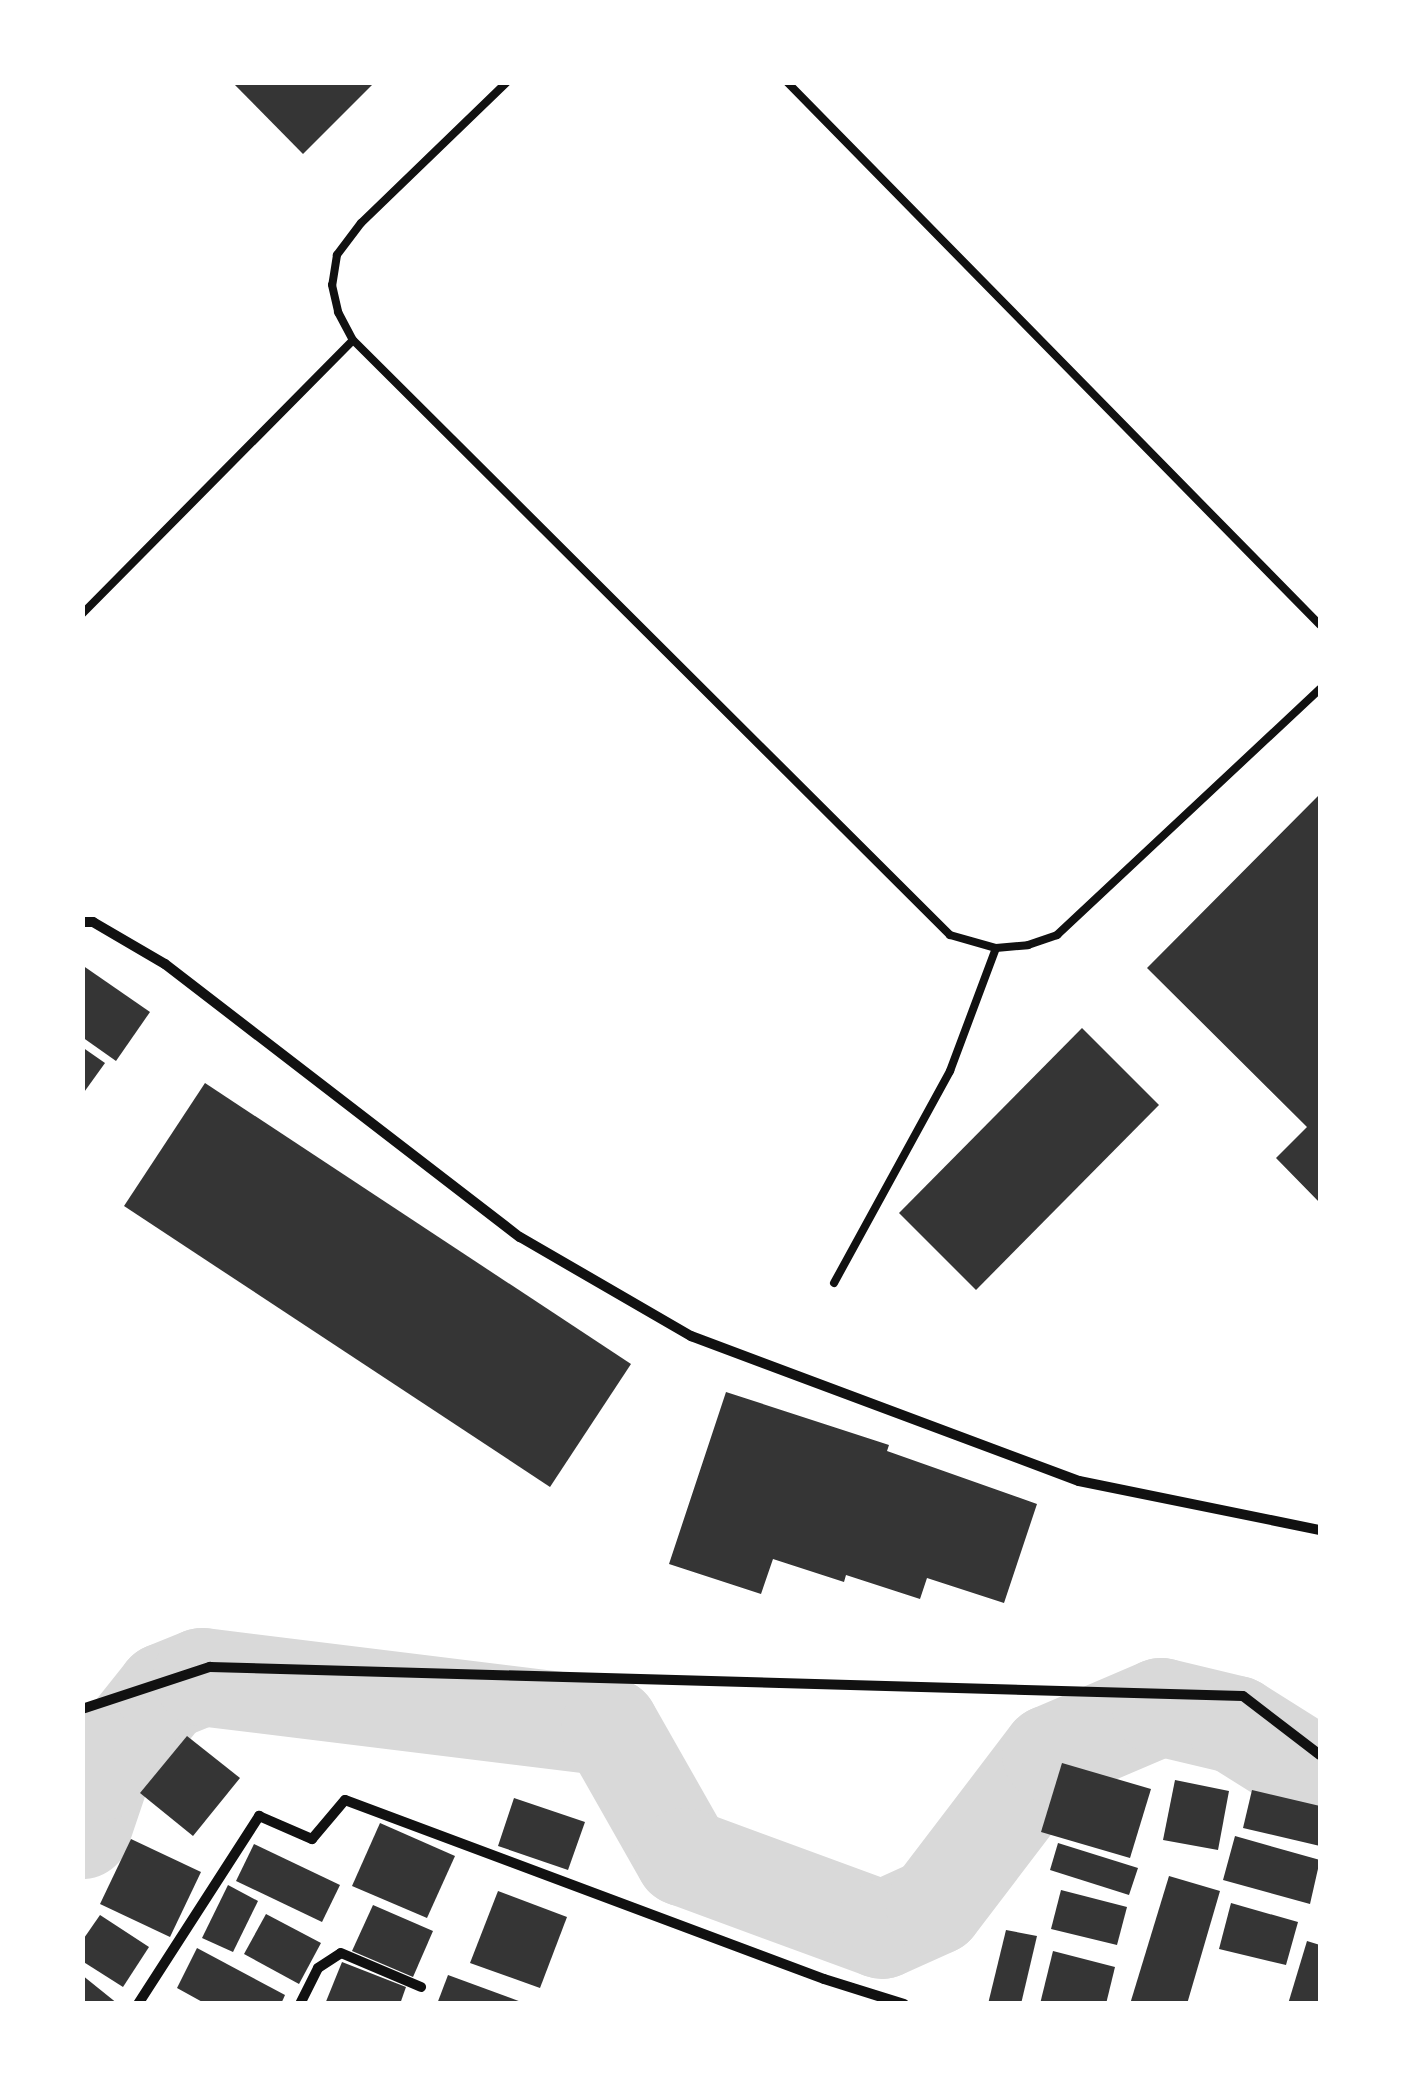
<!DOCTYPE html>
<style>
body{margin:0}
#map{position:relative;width:1403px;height:2086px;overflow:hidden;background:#fff;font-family:Manrope,sans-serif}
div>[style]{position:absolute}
.river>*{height:98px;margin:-49px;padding:0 49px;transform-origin:49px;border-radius:49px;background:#d9d9d9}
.building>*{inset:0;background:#353535}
.service>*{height:8px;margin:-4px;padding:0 4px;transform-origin:4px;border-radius:4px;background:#111}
.minor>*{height:10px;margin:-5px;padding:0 5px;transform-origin:5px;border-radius:5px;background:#111}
span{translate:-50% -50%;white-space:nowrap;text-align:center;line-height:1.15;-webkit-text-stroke:10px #fff;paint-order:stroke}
.frame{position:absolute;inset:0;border:85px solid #fff;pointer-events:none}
</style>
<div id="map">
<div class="river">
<i style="left:82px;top:1830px;width:62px;rotate:-71.3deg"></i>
<i style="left:102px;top:1771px;width:101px;rotate:-51.4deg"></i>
<i style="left:165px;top:1692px;width:40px;rotate:-22deg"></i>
<i style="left:202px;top:1677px;width:411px;rotate:7deg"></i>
<i style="left:610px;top:1727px;width:150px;rotate:60.4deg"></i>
<i style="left:684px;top:1857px;width:211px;rotate:20.2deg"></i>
<i style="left:882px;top:1930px;width:58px;rotate:-24.4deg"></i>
<i style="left:935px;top:1906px;width:191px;rotate:-52.7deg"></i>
<i style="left:1051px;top:1754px;width:120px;rotate:-23.1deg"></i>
<i style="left:1161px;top:1707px;width:77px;rotate:13.5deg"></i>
<i style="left:1236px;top:1725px;width:99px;rotate:32.2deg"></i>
</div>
<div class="building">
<i style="clip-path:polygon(232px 82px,375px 82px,303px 154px)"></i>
<i style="clip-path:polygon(1320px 794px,1320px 1203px,1276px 1158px,1307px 1127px,1147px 968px)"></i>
<i style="clip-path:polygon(82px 965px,150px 1012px,116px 1061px,82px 1037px)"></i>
<i style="clip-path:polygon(1082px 1028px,1159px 1105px,976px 1290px,899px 1213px)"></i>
<i style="clip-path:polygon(82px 1047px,105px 1063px,82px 1095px)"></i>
<i style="clip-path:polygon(205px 1083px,631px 1364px,550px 1487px,124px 1206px)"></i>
<i style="clip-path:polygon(726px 1392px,889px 1445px,887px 1451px,1037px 1504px,1004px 1603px,927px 1578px,920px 1599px,846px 1575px,844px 1582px,773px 1559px,761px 1594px,669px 1564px)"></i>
<i style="clip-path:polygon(187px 1736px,240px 1778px,193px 1836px,140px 1793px)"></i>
<i style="clip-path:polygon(1062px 1763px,1151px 1789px,1130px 1858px,1041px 1832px)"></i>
<i style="clip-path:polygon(1175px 1780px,1229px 1791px,1218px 1850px,1163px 1840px)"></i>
<i style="clip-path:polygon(1252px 1790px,1320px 1806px,1320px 1846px,1243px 1828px)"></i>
<i style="clip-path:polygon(514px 1798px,585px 1822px,568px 1870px,498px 1846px)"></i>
<i style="clip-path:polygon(380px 1823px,455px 1856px,427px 1918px,352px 1886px)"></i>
<i style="clip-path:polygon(1235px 1836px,1320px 1860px,1310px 1904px,1223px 1880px)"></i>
<i style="clip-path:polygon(131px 1839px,201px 1872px,170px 1937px,100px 1904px)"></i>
<i style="clip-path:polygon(1058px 1843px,1138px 1868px,1129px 1895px,1050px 1870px)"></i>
<i style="clip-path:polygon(254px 1844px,340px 1885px,322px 1922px,236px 1881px)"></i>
<i style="clip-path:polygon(1169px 1876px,1220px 1891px,1187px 2004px,1130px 2004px)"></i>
<i style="clip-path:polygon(228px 1885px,258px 1901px,233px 1952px,202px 1938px)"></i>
<i style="clip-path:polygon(1061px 1890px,1127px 1907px,1117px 1945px,1051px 1929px)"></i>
<i style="clip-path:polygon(498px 1891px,567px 1917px,540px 1988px,470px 1963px)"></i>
<i style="clip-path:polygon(1231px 1903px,1298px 1922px,1286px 1965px,1219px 1949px)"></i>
<i style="clip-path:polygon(373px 1905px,433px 1931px,413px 1977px,352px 1951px)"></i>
<i style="clip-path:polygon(266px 1914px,321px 1943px,299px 1984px,244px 1954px)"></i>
<i style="clip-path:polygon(100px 1915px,149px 1947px,123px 1987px,82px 1961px,82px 1941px)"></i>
<i style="clip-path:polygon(1006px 1930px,1037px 1936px,1021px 2004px,988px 2004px)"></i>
<i style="clip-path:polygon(1307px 1941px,1320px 1945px,1320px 2004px,1288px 2004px)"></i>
<i style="clip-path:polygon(197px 1948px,285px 1995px,281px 2004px,206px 2004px,177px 1988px)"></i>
<i style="clip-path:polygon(1053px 1951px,1115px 1967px,1106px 2004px,1040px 2004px)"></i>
<i style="clip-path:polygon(342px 1962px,406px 1987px,400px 2004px,325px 2004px)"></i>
<i style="clip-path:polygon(82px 1975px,118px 2004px,82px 2004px)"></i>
<i style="clip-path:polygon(448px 1975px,524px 2003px,524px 2004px,437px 2004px)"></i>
</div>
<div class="service">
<i style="left:507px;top:82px;width:203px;rotate:136deg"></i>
<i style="left:361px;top:223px;width:40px;rotate:127deg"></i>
<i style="left:337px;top:255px;width:30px;rotate:99deg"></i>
<i style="left:332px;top:285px;width:28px;rotate:77deg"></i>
<i style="left:338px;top:312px;width:32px;rotate:62deg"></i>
<i style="left:353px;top:340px;width:843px;rotate:44.9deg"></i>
<i style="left:950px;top:935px;width:48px;rotate:15.8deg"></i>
<i style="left:996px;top:948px;width:32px;rotate:-5deg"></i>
<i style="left:1028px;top:945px;width:31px;rotate:-19deg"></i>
<i style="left:1057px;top:935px;width:360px;rotate:-43.1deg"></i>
<i style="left:787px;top:82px;width:761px;rotate:45.53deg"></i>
<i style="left:82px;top:614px;width:385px;rotate:-45.3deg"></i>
<i style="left:834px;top:1283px;width:242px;rotate:-61.3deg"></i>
<i style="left:950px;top:1071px;width:131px;rotate:-69.5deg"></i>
</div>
<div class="minor">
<i style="left:82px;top:922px;width:11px"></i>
<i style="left:93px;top:922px;width:83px;rotate:30.3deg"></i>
<i style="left:165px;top:964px;width:448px;rotate:37.6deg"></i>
<i style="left:520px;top:1237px;width:198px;rotate:30.1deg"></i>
<i style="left:691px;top:1336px;width:414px;rotate:20.5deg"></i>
<i style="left:1079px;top:1481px;width:246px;rotate:11.5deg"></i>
<i style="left:82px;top:1709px;width:135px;rotate:-18.2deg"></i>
<i style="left:210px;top:1667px;width:1033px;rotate:1.61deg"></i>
<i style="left:1243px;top:1696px;width:97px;rotate:37.5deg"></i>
<i style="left:138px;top:2004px;width:224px;rotate:-57.2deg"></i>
<i style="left:259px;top:1816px;width:58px;rotate:23.5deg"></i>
<i style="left:312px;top:1839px;width:51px;rotate:-49.8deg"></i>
<i style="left:345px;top:1800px;width:511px;rotate:20.49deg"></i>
<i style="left:824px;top:1979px;width:84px;rotate:17.4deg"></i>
<i style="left:300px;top:2004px;width:40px;rotate:-63.4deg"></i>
<i style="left:318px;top:1968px;width:27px;rotate:-33deg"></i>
<i style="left:341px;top:1953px;width:87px;rotate:23deg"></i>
</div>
<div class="frame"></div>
</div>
